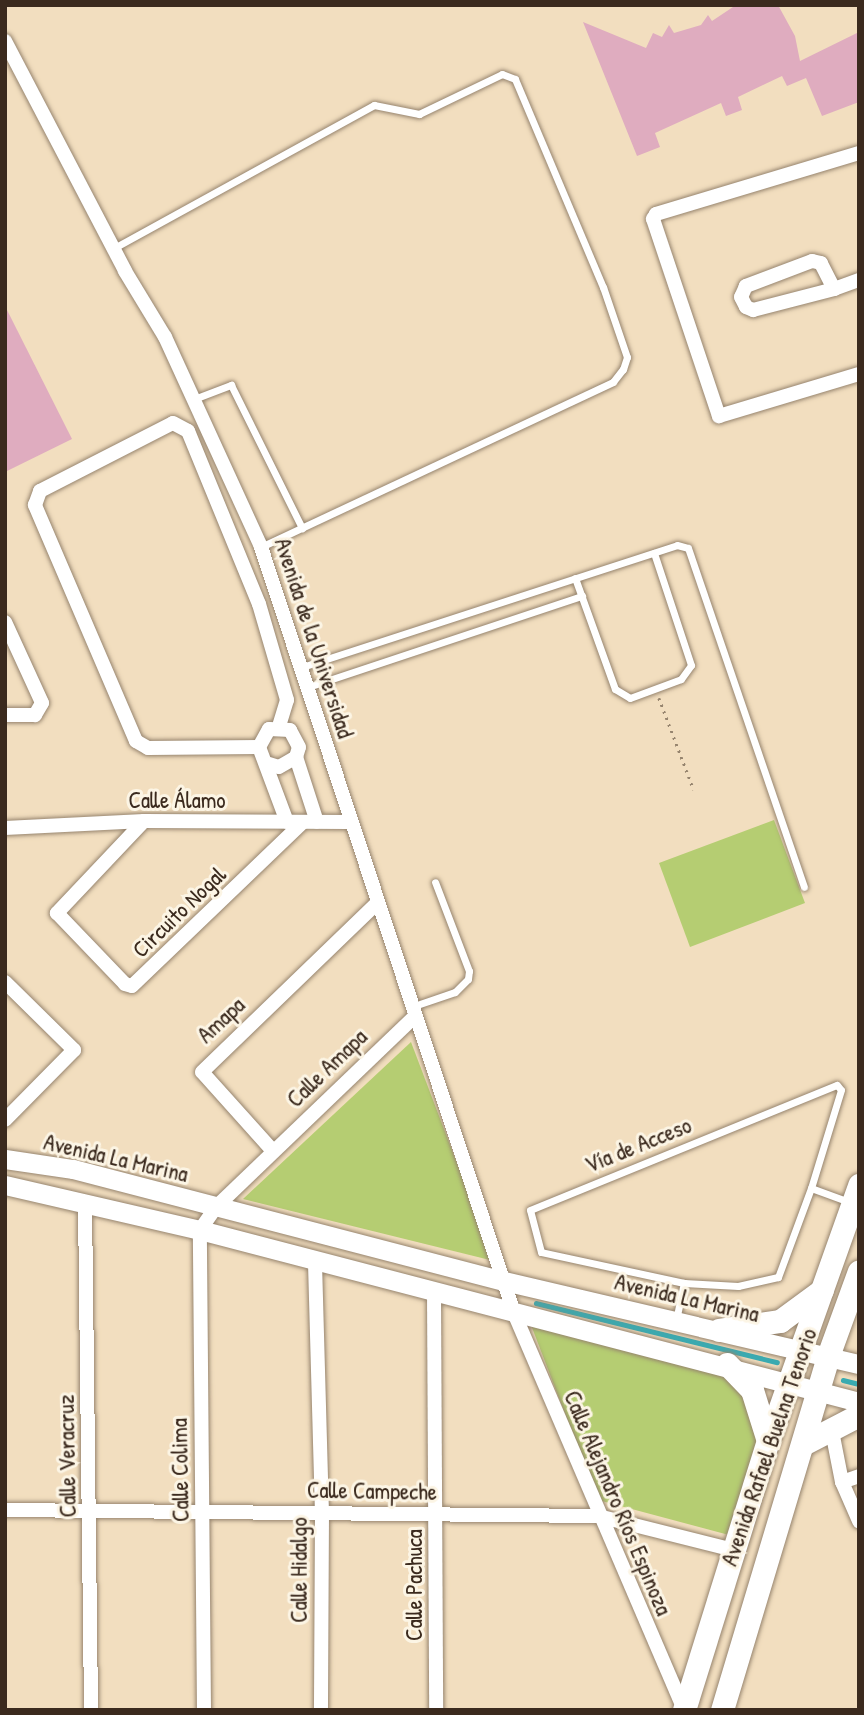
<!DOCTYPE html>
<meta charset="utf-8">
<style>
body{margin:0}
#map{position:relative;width:864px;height:1715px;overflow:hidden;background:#f2debf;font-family:"Patrick Hand",sans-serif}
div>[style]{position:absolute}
.green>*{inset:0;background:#b5cd72}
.stream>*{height:4.5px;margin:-2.25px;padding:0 2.25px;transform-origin:2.25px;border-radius:2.25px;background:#39abb2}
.building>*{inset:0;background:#dfacbf}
.path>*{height:2.5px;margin-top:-1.25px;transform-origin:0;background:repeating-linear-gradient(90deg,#96846e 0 2px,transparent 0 7px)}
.roads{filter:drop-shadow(0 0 2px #96846e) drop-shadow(0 0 2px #96846e)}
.service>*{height:7px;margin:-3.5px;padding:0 3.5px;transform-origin:3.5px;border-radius:3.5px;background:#fff}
.minor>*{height:14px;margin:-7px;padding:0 7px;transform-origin:7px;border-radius:7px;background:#fff}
.secondary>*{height:19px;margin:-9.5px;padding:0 9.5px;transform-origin:9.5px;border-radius:9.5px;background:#fff}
.primary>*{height:23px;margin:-11.5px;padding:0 11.5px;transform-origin:11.5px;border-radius:11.5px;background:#fff}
span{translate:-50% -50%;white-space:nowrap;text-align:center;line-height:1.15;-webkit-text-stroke:6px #fcf5e5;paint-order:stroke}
.street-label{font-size:23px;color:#3b2a1e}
.frame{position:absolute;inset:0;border:7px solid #3b2a1e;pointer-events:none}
</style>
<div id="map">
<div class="green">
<i style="clip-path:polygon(774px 820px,805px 903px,690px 947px,659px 863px)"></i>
<i style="clip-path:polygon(411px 1042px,494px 1261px,243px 1199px)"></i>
<i style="clip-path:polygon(531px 1325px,732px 1376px,748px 1394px,758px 1436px,729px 1535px,598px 1500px)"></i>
</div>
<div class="stream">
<i style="left:536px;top:1303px;width:248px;rotate:13.8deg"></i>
<i style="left:843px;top:1380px;width:16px;rotate:14deg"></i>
</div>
<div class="building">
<i style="clip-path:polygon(736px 5px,778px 5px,795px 36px,800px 61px,859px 32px,859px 102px,822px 116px,806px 78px,787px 86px,782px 76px,738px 97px,742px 110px,726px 116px,721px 103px,655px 133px,660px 147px,637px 156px,583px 22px,646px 48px,653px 33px,662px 37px,669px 25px,674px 33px,701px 25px,708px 15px,712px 21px)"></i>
<i style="clip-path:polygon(5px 306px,72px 439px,5px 472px)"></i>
</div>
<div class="path">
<i style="left:659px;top:698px;width:98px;rotate:69.2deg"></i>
</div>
<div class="roads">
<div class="service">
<i style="left:114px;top:248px;width:297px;rotate:-28.8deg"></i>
<i style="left:374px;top:105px;width:46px;rotate:11.3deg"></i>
<i style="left:419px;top:114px;width:92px;rotate:-25.7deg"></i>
<i style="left:502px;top:74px;width:14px;rotate:21deg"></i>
<i style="left:515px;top:79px;width:226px;rotate:67.1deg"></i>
<i style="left:603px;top:287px;width:74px;rotate:71.1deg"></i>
<i style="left:627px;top:357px;width:13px;rotate:108deg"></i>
<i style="left:623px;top:369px;width:16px;rotate:128deg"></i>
<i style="left:613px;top:382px;width:389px;rotate:154.9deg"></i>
<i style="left:194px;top:399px;width:40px;rotate:-21deg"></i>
<i style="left:231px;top:385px;width:160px;rotate:63.6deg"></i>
<i style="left:575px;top:578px;width:118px;rotate:70.2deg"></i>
<i style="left:615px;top:689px;width:17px;rotate:31deg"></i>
<i style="left:630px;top:698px;width:54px;rotate:-20.4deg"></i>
<i style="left:681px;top:679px;width:17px;rotate:-54deg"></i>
<i style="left:691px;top:665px;width:118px;rotate:-108.3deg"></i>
<i style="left:302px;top:667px;width:394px;rotate:-18deg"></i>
<i style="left:677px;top:545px;width:11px;rotate:15deg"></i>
<i style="left:688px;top:548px;width:358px;rotate:71.1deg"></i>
<i style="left:308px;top:687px;width:289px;rotate:-18.4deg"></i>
<i style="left:411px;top:1007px;width:46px;rotate:-18.8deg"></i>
<i style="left:455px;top:992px;width:18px;rotate:-45deg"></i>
<i style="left:468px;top:979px;width:8px;rotate:-83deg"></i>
<i style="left:469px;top:971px;width:95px;rotate:-110.9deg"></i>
<i style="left:837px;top:1085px;width:6px;rotate:51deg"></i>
<i style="left:841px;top:1090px;width:102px;rotate:107deg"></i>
<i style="left:811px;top:1188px;width:95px;rotate:110.3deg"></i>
<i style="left:778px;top:1277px;width:41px;rotate:167.3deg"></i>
<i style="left:738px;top:1286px;width:54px;rotate:-176.8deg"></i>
<i style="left:684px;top:1283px;width:146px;rotate:-167.8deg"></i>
<i style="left:541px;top:1252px;width:43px;rotate:-104.7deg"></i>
<i style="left:530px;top:1210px;width:331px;rotate:-22.2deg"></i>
<i style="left:811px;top:1188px;width:40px;rotate:20.2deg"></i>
<i style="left:676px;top:1320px;width:38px;rotate:-78deg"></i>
</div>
<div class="minor">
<i style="left:5px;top:41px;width:259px;rotate:62.4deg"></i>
<i style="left:125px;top:271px;width:77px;rotate:58.8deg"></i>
<i style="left:165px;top:337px;width:231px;rotate:65.4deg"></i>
<i style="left:261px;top:547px;width:807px;rotate:71.72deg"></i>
<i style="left:514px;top:1313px;width:431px;rotate:66.8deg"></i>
<i style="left:859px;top:153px;width:212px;rotate:163.3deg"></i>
<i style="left:656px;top:214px;width:6px;rotate:121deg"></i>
<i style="left:653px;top:219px;width:208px;rotate:71.5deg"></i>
<i style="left:719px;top:416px;width:146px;rotate:-16.7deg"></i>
<i style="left:834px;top:289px;width:29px;rotate:-117deg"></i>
<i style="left:821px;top:263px;width:9px;rotate:-167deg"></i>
<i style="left:812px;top:261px;width:71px;rotate:159.3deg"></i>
<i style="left:746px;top:286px;width:12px;rotate:114deg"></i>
<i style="left:741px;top:297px;width:11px;rotate:63deg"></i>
<i style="left:746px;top:307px;width:8px;rotate:23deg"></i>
<i style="left:753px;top:310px;width:84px;rotate:-14.5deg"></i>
<i style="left:834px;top:289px;width:27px;rotate:-20deg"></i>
<i style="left:5px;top:622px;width:89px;rotate:65.4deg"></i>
<i style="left:42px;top:703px;width:14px;rotate:120deg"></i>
<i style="left:35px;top:715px;width:30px;rotate:180deg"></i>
<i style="left:259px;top:747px;width:111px;rotate:179.5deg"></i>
<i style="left:148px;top:748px;width:14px;rotate:-150deg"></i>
<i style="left:136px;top:741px;width:257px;rotate:-113.2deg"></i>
<i style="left:35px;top:505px;width:15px;rotate:-70deg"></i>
<i style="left:40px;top:491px;width:149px;rotate:-27.1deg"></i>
<i style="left:173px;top:423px;width:17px;rotate:28deg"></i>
<i style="left:188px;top:431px;width:187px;rotate:67.7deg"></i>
<i style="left:259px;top:604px;width:100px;rotate:73.7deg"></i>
<i style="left:287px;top:700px;width:28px;rotate:107deg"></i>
<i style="left:296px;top:757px;width:68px;rotate:72.1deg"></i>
<i style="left:269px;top:764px;width:10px;rotate:17deg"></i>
<i style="left:279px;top:767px;width:20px;rotate:-30deg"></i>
<i style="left:296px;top:757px;width:10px;rotate:-73deg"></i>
<i style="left:299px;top:747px;width:19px;rotate:-118deg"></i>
<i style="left:290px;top:730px;width:21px;rotate:-177deg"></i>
<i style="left:269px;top:729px;width:21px;rotate:119deg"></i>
<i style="left:259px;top:747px;width:80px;rotate:69.5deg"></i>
<i style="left:144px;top:821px;width:127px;rotate:133.4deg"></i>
<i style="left:57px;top:913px;width:98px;rotate:46.2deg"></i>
<i style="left:125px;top:984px;width:7px;rotate:16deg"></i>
<i style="left:132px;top:986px;width:237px;rotate:-43.8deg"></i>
<i style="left:5px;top:828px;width:139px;rotate:-2.9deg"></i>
<i style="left:144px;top:821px;width:205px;rotate:0.3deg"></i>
<i style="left:5px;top:982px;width:97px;rotate:44.6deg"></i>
<i style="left:74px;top:1050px;width:98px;rotate:134.6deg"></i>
<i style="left:273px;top:1151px;width:106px;rotate:-131.9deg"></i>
<i style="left:202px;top:1072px;width:243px;rotate:-44deg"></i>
<i style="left:85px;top:1202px;width:508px;rotate:89.32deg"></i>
<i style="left:315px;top:1263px;width:250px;rotate:88.4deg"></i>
<i style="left:322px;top:1513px;width:197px;rotate:90.3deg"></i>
<i style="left:434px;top:1293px;width:417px;rotate:89.7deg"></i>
<i style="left:831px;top:1426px;width:57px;rotate:78.9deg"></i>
<i style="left:842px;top:1482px;width:43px;rotate:66.4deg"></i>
<i style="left:842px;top:1482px;width:18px;rotate:-19deg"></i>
<i style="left:5px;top:1510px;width:593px;rotate:0.58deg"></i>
<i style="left:598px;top:1516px;width:139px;rotate:14.1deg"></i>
<i style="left:204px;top:1710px;width:480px;rotate:-90.5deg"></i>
<i style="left:200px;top:1230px;width:28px;rotate:-55deg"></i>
<i style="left:216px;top:1207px;width:274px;rotate:-43.8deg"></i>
</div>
<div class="secondary">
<i style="left:5px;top:1159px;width:69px;rotate:8.4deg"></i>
<i style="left:73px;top:1169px;width:445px;rotate:14.6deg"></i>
<i style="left:504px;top:1281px;width:365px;rotate:13.2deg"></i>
<i style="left:5px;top:1185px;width:200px;rotate:13deg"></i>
<i style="left:200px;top:1230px;width:681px;rotate:14.63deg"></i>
</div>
<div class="primary">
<i style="left:719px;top:1330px;width:62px;rotate:-8.4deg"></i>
<i style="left:780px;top:1321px;width:52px;rotate:-36.4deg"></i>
<i style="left:727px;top:1364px;width:36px;rotate:46deg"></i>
<i style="left:752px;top:1390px;width:53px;rotate:72.6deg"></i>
<i style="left:803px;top:1444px;width:63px;rotate:-27.4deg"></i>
<i style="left:684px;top:1710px;width:282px;rotate:-72.7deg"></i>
<i style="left:768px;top:1441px;width:272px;rotate:-70.4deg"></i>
<i style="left:722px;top:1710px;width:370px;rotate:-73.3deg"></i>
<i style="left:828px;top:1356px;width:90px;rotate:-70deg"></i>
</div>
</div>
<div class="street-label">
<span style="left:314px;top:638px;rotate:72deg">Avenida de la Universidad</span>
<span style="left:177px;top:800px">Calle Álamo</span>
<span style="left:179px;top:912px;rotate:-44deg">Circuito Nogal</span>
<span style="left:221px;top:1020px;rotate:-43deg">Amapa</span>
<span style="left:327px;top:1068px;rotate:-44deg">Calle Amapa</span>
<span style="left:638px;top:1145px;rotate:-22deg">Vía de Acceso</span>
<span style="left:116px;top:1158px;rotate:13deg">Avenida La Marina</span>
<span style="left:687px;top:1298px;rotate:13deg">Avenida La Marina</span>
<span style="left:769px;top:1447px;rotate:-71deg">Avenida Rafael Buelna Tenorio</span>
<span style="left:67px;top:1456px;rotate:-91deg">Calle Veracruz</span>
<span style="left:180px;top:1470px;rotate:-91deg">Calle Colima</span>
<span style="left:372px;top:1491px;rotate:1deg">Calle Campeche</span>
<span style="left:618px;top:1503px;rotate:67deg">Calle Alejandro Ríos Espinoza</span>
<span style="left:299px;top:1570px;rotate:-90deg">Calle Hidalgo</span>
<span style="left:414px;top:1585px;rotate:-90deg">Calle Pachuca</span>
</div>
<div class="frame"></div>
</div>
